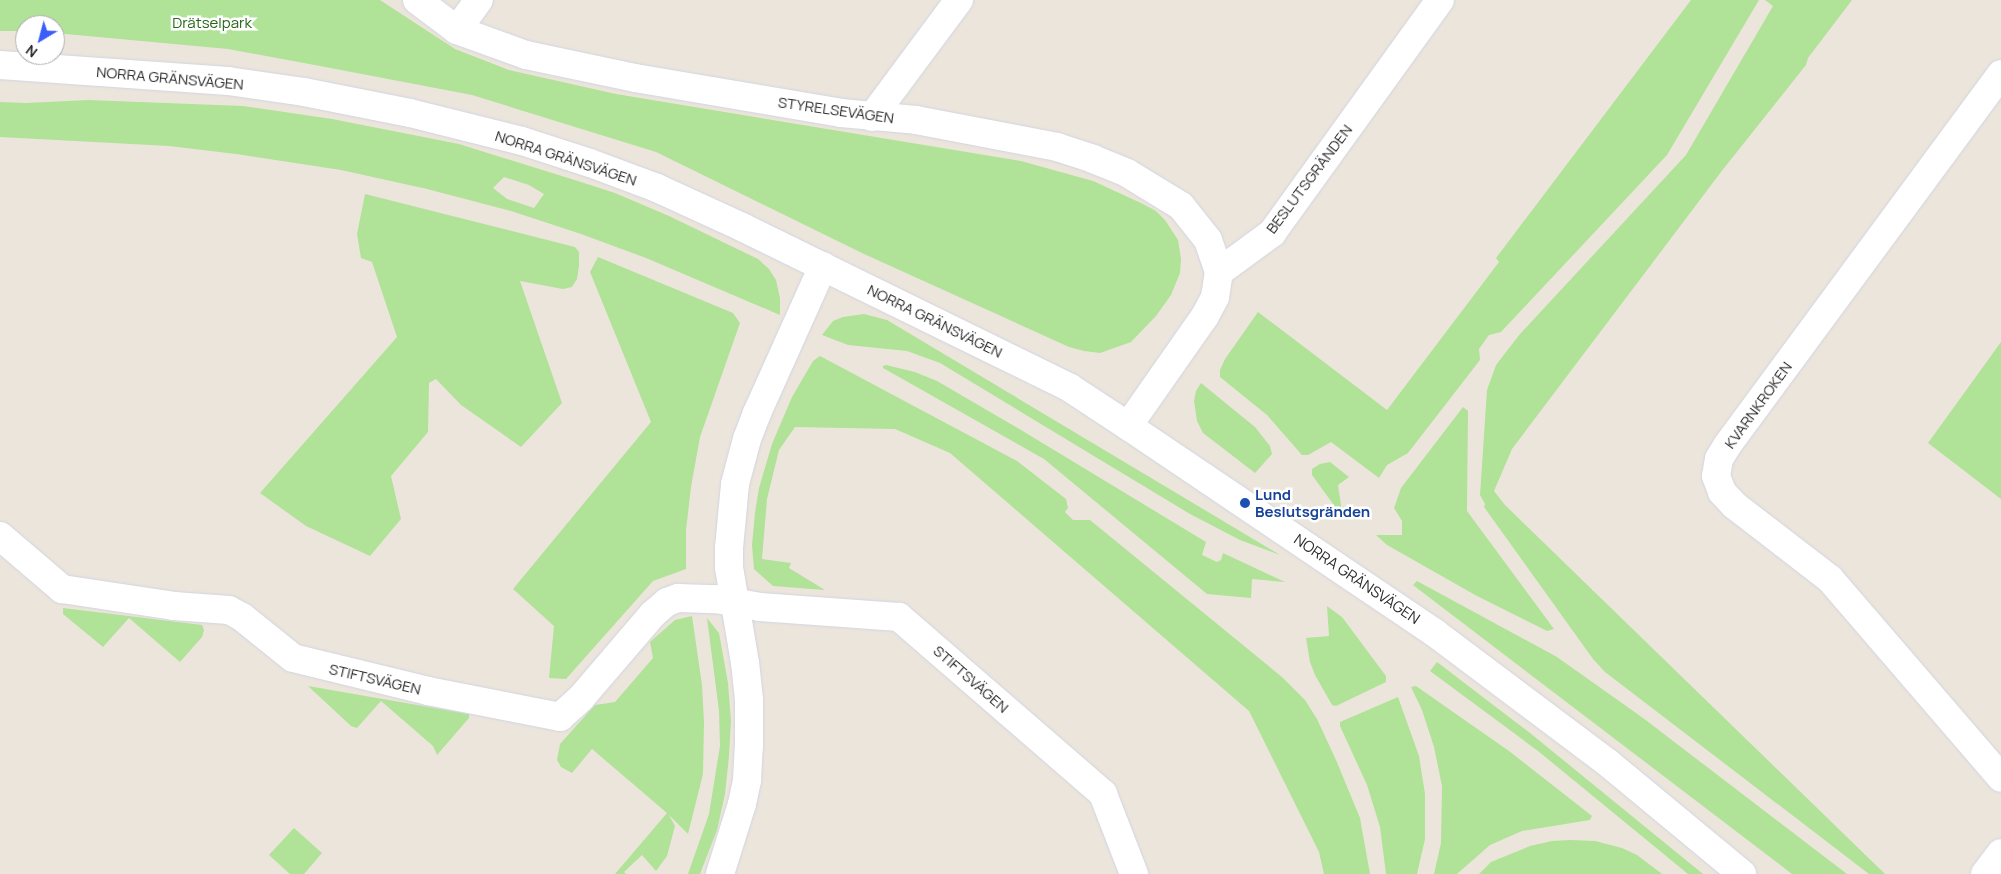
<!DOCTYPE html>
<meta charset="utf-8">
<style>
body{margin:0}
#map{position:relative;width:2001px;height:874px;overflow:hidden;background:#ece5db;font-family:Manrope,sans-serif}
div>[style]{position:absolute}
.green>*{inset:0;background:#b0e298}
.roads{filter:drop-shadow(0 0 1px #d1d4e2) drop-shadow(0 0 1px #d1d4e2)}
.minor>*{height:28px;margin:-14px;padding:0 14px;transform-origin:14px;border-radius:14px;background:#fff}
.dots>*{width:14px;height:14px;translate:-50% -50%;box-sizing:border-box;border:2px solid #fff;border-radius:50%}
span{translate:-50% -50%;white-space:nowrap;text-align:center;line-height:1.15;-webkit-text-stroke:5px #fff;paint-order:stroke}
.park-label{font-size:15px;color:#29661a}
.street-label{font-size:15px;color:#2a2a2a}
.transit-label{font-size:15px;color:#164399;font-weight:700}
.left{translate:0 -50%;text-align:left}
.north{position:absolute;left:15px;top:15px;width:50px;height:50px;box-sizing:border-box;background:#fff;border:1px solid #aaa;border-radius:50%;rotate:217deg;font-size:14px;font-weight:700;line-height:20px;text-align:center;color:#2a2a2a}
.north::after{content:'';display:block;margin:auto;width:18px;height:22px;background:#3b5df9;clip-path:polygon(50% 0,100% 100%,50% 72%,0 100%)}
</style>
<div id="map">
<div class="green">
<i style="clip-path:polygon(0 0,380px 0,455px 49px,509px 70px,616px 94px,1021px 161px,1093px 181px,1141px 203px,1156px 211px,1165px 220px,1178px 240px,1181px 259px,1180px 273px,1171px 295px,1156px 316px,1131px 342px,1100px 353px,1084px 351px,1069px 347px,864px 254px,656px 152px,472px 95px,320px 66px,228px 49px,55px 33px,55px 25px,25px 25px,25px 31px,0 31px)"></i>
<i style="clip-path:polygon(1691px 0,1759px 0,1667px 155px,1501px 332px,1489px 335px,1479px 349px,1480px 360px,1408px 453px,1387px 465px,1379px 478px,1331px 442px,1308px 455px,1302px 455px,1267px 415px,1220px 377px,1220px 370px,1225px 359px,1258px 312px,1387px 410px,1499px 262px,1496px 258px)"></i>
<i style="clip-path:polygon(1765px 0,1852px 0,1808px 58px,1806px 65px,1721px 172px,1512px 449px,1494px 491px,1505px 505px,1885px 874px,1869px 874px,1605px 672px,1593px 659px,1484px 507px,1485px 504px,1480px 495px,1487px 390px,1496px 365px,1520px 334px,1686px 155px,1773px 6px)"></i>
<i style="clip-path:polygon(evenodd,88px 100px,243px 106px,332px 119px,459px 144px,581px 182px,615px 193px,669px 216px,758px 259px,769px 269px,776px 280px,780px 298px,780px 315px,646px 258px,581px 234px,511px 211px,427px 189px,341px 170px,236px 154px,169px 146px,0 137px,0 102px,26px 103px,88px 100px,504px 177px,529px 185px,544px 194px,534px 208px,507px 199px,493px 188px,504px 177px)"></i>
<i style="clip-path:polygon(365px 194px,575px 247px,579px 252px,579px 266px,577px 279px,572px 287px,563px 289px,520px 281px,562px 403px,521px 447px,461px 405px,436px 379px,429px 383px,428px 432px,391px 476px,401px 519px,370px 556px,306px 526px,260px 493px,397px 337px,372px 262px,361px 258px,357px 234px)"></i>
<i style="clip-path:polygon(598px 257px,733px 313px,740px 323px,700px 437px,691px 487px,686px 530px,686px 569px,653px 581px,566px 679px,549px 678px,554px 626px,513px 589px,651px 422px,590px 272px)"></i>
<i style="clip-path:polygon(864px 314px,887px 320px,1280px 555px,1240px 540px,1190px 514px,940px 363px,907px 351px,848px 345px,822px 335px,833px 321px,843px 317px)"></i>
<i style="clip-path:polygon(2001px 342px,2001px 499px,1928px 443px)"></i>
<i style="clip-path:polygon(820px 356px,1017px 461px,1066px 499px,1068px 508px,1065px 512px,1073px 520px,1090px 520px,1282px 677px,1305px 700px,1317px 719px,1336px 760px,1360px 818px,1370px 874px,1324px 874px,1319px 852px,1249px 711px,950px 453px,895px 429px,795px 427px,779px 450px,767px 499px,762px 559px,791px 563px,789px 568px,825px 590px,773px 586px,754px 569px,752px 545px,755px 513px,759px 488px,772px 444px,792px 397px,813px 361px)"></i>
<i style="clip-path:polygon(886px 365px,915px 372px,937px 381px,1021px 430px,1206px 542px,1202px 555px,1217px 562px,1221px 560px,1223px 553px,1285px 582px,1252px 579px,1251px 598px,1207px 594px,1044px 459px,883px 368px,883px 366px)"></i>
<i style="clip-path:polygon(1201px 383px,1255px 427px,1270px 446px,1272px 454px,1255px 473px,1203px 433px,1197px 421px,1194px 401px,1196px 391px)"></i>
<i style="clip-path:polygon(1463px 407px,1468px 411px,1467px 511px,1554px 629px,1547px 631px,1477px 596px,1387px 545px,1376px 535px,1402px 535px,1402px 521px,1394px 508px,1401px 488px)"></i>
<i style="clip-path:polygon(1330px 462px,1349px 477px,1338px 485px,1342px 512px,1336px 508px,1312px 475px,1312px 469px,1320px 464px)"></i>
<i style="clip-path:polygon(1417px 581px,1557px 657px,1643px 718px,1847px 874px,1792px 874px,1413px 585px)"></i>
<i style="clip-path:polygon(1327px 606px,1342px 617px,1386px 676px,1386px 682px,1336px 706px,1332px 705px,1315px 675px,1310px 662px,1306px 638px,1329px 636px)"></i>
<i style="clip-path:polygon(63px 608px,202px 625px,204px 630px,202px 637px,180px 662px,129px 618px,103px 647px,63px 614px)"></i>
<i style="clip-path:polygon(692px 616px,702px 685px,704px 722px,703px 774px,688px 834px,669px 815px,675px 826px,667px 856px,656px 871px,642px 855px,624px 872px,626px 874px,615px 874px,667px 813px,592px 749px,572px 773px,561px 767px,557px 760px,560px 744px,595px 705px,615px 702px,653px 658px,650px 642px,675px 620px)"></i>
<i style="clip-path:polygon(707px 618px,719px 633px,728px 683px,731px 721px,729px 756px,725px 794px,717px 830px,700px 874px,688px 874px,709px 814px,720px 746px,719px 711px)"></i>
<i style="clip-path:polygon(1437px 662px,1530px 733px,1703px 874px,1688px 874px,1538px 751px,1430px 671px)"></i>
<i style="clip-path:polygon(308px 686px,469px 714px,469px 718px,437px 755px,433px 746px,381px 701px,357px 728px,351px 726px)"></i>
<i style="clip-path:polygon(1416px 686px,1509px 751px,1592px 816px,1590px 820px,1522px 831px,1490px 845px,1457px 874px,1434px 874px,1441px 843px,1442px 786px,1434px 747px,1422px 710px,1411px 687px)"></i>
<i style="clip-path:polygon(1398px 697px,1419px 756px,1425px 794px,1425px 839px,1417px 874px,1386px 874px,1380px 827px,1367px 785px,1340px 726px,1340px 722px)"></i>
<i style="clip-path:polygon(294px 828px,322px 853px,304px 874px,290px 874px,269px 855px)"></i>
<i style="clip-path:polygon(1570px 840px,1595px 841px,1622px 848px,1637px 855px,1662px 874px,1479px 874px,1491px 862px,1530px 846px,1552px 841px)"></i>
</div>
<div class="roads">
<div class="minor">
<i style="left:417px;top:0;width:50px;rotate:36.9deg"></i>
<i style="left:457px;top:30px;width:73px;rotate:19.9deg"></i>
<i style="left:526px;top:55px;width:111px;rotate:11.9deg"></i>
<i style="left:635px;top:78px;width:209px;rotate:9.6deg"></i>
<i style="left:841px;top:113px;width:75px;rotate:5.3deg"></i>
<i style="left:916px;top:120px;width:144px;rotate:10.8deg"></i>
<i style="left:1057px;top:147px;width:38px;rotate:18deg"></i>
<i style="left:1093px;top:159px;width:37px;rotate:22deg"></i>
<i style="left:1127px;top:173px;width:63px;rotate:31.4deg"></i>
<i style="left:1181px;top:206px;width:43px;rotate:51.5deg"></i>
<i style="left:1208px;top:240px;width:34px;rotate:71deg"></i>
<i style="left:457px;top:30px;width:37px;rotate:-54deg"></i>
<i style="left:0;top:65px;width:229px;rotate:4deg"></i>
<i style="left:228px;top:81px;width:77px;rotate:8.2deg"></i>
<i style="left:304px;top:92px;width:108px;rotate:11.2deg"></i>
<i style="left:410px;top:113px;width:115px;rotate:14deg"></i>
<i style="left:522px;top:141px;width:71px;rotate:17.9deg"></i>
<i style="left:590px;top:163px;width:72px;rotate:20.5deg"></i>
<i style="left:657px;top:188px;width:94px;rotate:24.6deg"></i>
<i style="left:742px;top:227px;width:365px;rotate:26.1deg"></i>
<i style="left:1070px;top:388px;width:69px;rotate:33.2deg"></i>
<i style="left:1128px;top:426px;width:370px;rotate:34deg"></i>
<i style="left:1435px;top:633px;width:216px;rotate:36.9deg"></i>
<i style="left:1608px;top:763px;width:174px;rotate:39.6deg"></i>
<i style="left:2001px;top:74px;width:462px;rotate:126.4deg"></i>
<i style="left:1727px;top:446px;width:15px;rotate:122deg"></i>
<i style="left:1719px;top:459px;width:17px;rotate:100deg"></i>
<i style="left:1716px;top:476px;width:17px;rotate:69deg"></i>
<i style="left:1722px;top:492px;width:18px;rotate:47deg"></i>
<i style="left:1734px;top:505px;width:121px;rotate:37.6deg"></i>
<i style="left:1830px;top:579px;width:262px;rotate:49.3deg"></i>
<i style="left:872px;top:117px;width:146px;rotate:-53.4deg"></i>
<i style="left:1128px;top:426px;width:134px;rotate:-55deg"></i>
<i style="left:1205px;top:316px;width:21px;rotate:-62deg"></i>
<i style="left:1215px;top:297px;width:25px;rotate:-81deg"></i>
<i style="left:1219px;top:272px;width:66px;rotate:-36.3deg"></i>
<i style="left:1272px;top:233px;width:287px;rotate:-54.2deg"></i>
<i style="left:0;top:536px;width:82px;rotate:40.5deg"></i>
<i style="left:62px;top:589px;width:113px;rotate:8.6deg"></i>
<i style="left:174px;top:606px;width:55px;rotate:4.2deg"></i>
<i style="left:229px;top:610px;width:15px;rotate:28deg"></i>
<i style="left:242px;top:617px;width:65px;rotate:38.8deg"></i>
<i style="left:293px;top:658px;width:139px;rotate:13.7deg"></i>
<i style="left:428px;top:691px;width:135px;rotate:11.1deg"></i>
<i style="left:560px;top:717px;width:28px;rotate:-42deg"></i>
<i style="left:581px;top:698px;width:111px;rotate:-49.4deg"></i>
<i style="left:653px;top:614px;width:18px;rotate:-41deg"></i>
<i style="left:667px;top:602px;width:12px;rotate:-20deg"></i>
<i style="left:678px;top:598px;width:38px;rotate:2deg"></i>
<i style="left:716px;top:599px;width:45px;rotate:10.3deg"></i>
<i style="left:760px;top:607px;width:139px;rotate:4.1deg"></i>
<i style="left:899px;top:617px;width:270px;rotate:40.9deg"></i>
<i style="left:1103px;top:794px;width:86px;rotate:68.8deg"></i>
<i style="left:720px;top:874px;width:73px;rotate:-72.6deg"></i>
<i style="left:742px;top:804px;width:25px;rotate:-78deg"></i>
<i style="left:747px;top:780px;width:33px;rotate:-87deg"></i>
<i style="left:749px;top:747px;width:47px;rotate:-90deg"></i>
<i style="left:749px;top:700px;width:37px;rotate:-96deg"></i>
<i style="left:745px;top:663px;width:97px;rotate:-99.5deg"></i>
<i style="left:729px;top:567px;width:19px;rotate:-90deg"></i>
<i style="left:729px;top:548px;width:64px;rotate:-84.6deg"></i>
<i style="left:735px;top:484px;width:47px;rotate:-75.1deg"></i>
<i style="left:747px;top:439px;width:28px;rotate:-69deg"></i>
<i style="left:757px;top:413px;width:161px;rotate:-65.8deg"></i>
<i style="left:1985px;top:874px;width:26px;rotate:-53deg"></i>
</div>
</div>
<div class="dots">
<i style="left:1245px;top:503px;background:#1a4fb4"></i>
</div>
<div class="park-label">
<span style="left:212px;top:23px">Drätselpark</span>
</div>
<div class="street-label">
<span style="left:170px;top:78px;rotate:5deg">NORRA GRÄNSVÄGEN</span>
<span style="left:836px;top:110px;rotate:8deg">STYRELSEVÄGEN</span>
<span style="left:566px;top:158px;rotate:18deg">NORRA GRÄNSVÄGEN</span>
<span style="left:1309px;top:179px;rotate:-53deg">BESLUTSGRÄNDEN</span>
<span style="left:935px;top:321px;rotate:26deg">NORRA GRÄNSVÄGEN</span>
<span style="left:1758px;top:405px;rotate:-54deg">KVARNKROKEN</span>
<span style="left:1357px;top:579px;rotate:34deg">NORRA GRÄNSVÄGEN</span>
<span style="left:375px;top:679px;rotate:13deg">STIFTSVÄGEN</span>
<span style="left:971px;top:679px;rotate:41deg">STIFTSVÄGEN</span>
</div>
<div class="transit-label">
<span class="left" style="left:1255px;top:503px">Lund<br>Beslutsgränden</span>
</div>
<div class="north">N</div>
</div>
